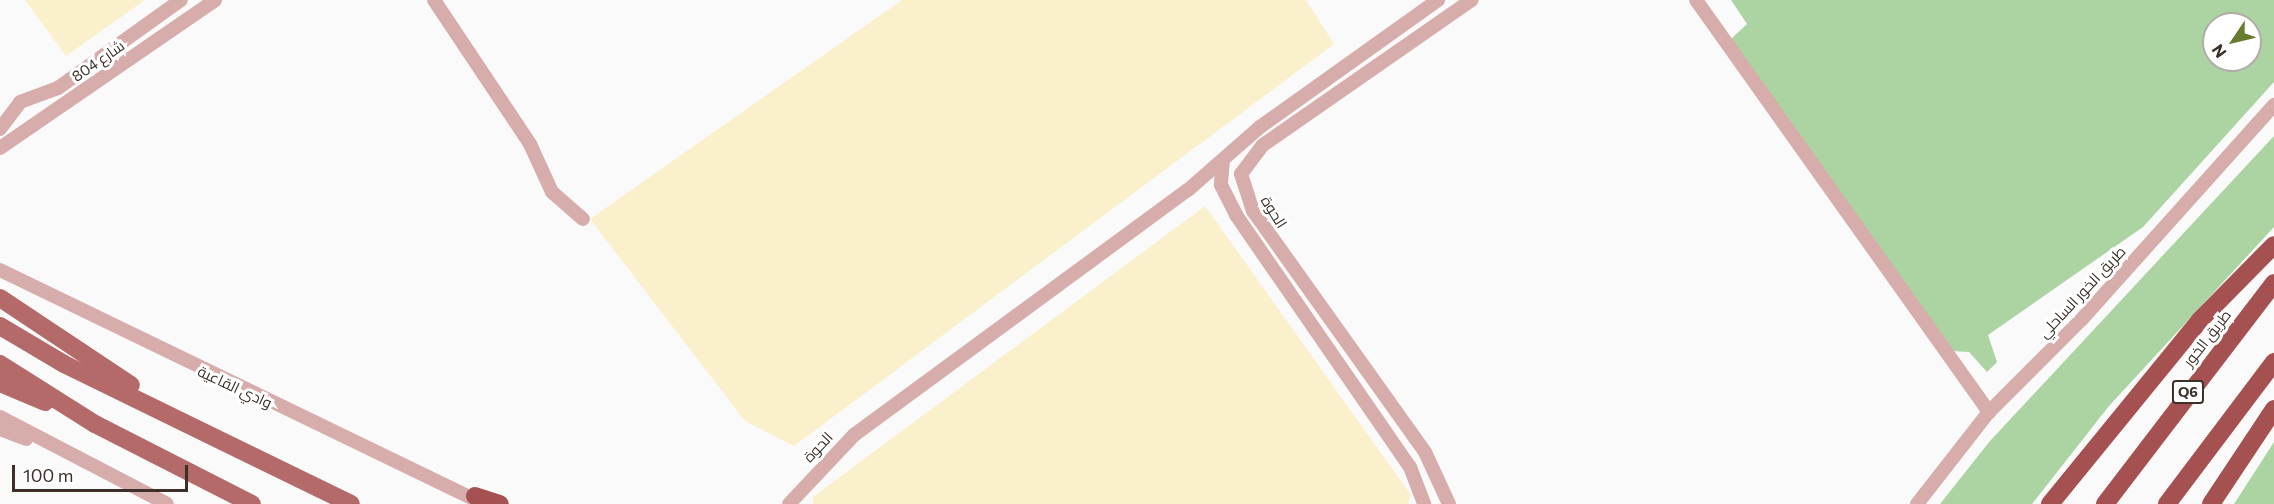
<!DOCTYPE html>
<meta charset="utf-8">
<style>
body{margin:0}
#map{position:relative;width:2274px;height:504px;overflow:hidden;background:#fafafa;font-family:Commissioner,Cairo,sans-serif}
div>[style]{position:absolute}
.green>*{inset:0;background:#acd4a2}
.sand>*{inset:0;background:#faf0cb}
.minor>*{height:14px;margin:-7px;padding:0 7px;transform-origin:7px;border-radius:7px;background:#d7adab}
.major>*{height:18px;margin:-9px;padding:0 9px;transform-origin:9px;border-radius:9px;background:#b46a69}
.highway>*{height:18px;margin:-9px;padding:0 9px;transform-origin:9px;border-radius:9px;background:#a65151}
span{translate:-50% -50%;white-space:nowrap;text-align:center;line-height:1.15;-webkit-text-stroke:6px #fff;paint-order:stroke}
.shield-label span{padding:2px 4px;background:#fff;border:2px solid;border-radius:4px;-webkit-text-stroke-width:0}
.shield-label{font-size:14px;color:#3d3029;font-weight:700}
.street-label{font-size:15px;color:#3d3029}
.north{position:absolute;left:2202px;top:12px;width:60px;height:60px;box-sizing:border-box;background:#fff;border:2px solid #b1aca9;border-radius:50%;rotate:235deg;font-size:16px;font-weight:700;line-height:24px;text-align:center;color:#3d3029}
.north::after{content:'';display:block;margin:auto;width:21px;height:27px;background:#677c2d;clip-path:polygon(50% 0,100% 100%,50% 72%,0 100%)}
.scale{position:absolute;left:12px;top:465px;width:176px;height:27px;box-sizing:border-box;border:3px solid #3d3029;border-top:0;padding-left:8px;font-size:18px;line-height:21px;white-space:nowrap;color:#3d3029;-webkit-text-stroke:4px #fff;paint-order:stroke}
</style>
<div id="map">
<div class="green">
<i style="clip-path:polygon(evenodd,1731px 0,2274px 0,2274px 82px,2143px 227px,1988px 335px,1997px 362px,1987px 372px,1969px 352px,1952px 351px,1731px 39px,1747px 24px,1731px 0,2214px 24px,2250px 24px,2250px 60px,2214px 60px,2214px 24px)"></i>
<i style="clip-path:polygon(2274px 136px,2274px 227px,2109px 406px,2032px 504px,1940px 504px,1990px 441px)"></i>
<i style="clip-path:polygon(2274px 442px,2274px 504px,2234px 504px)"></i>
</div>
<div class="sand">
<i style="clip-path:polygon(25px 0,145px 0,66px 56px)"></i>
<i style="clip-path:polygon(902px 0,1306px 0,1334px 44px,794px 446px,745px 421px,590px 219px)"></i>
<i style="clip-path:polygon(1205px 206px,1411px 495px,1408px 504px,813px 504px,813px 497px)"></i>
</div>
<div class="minor">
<i style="left:434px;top:0;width:173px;rotate:56.3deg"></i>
<i style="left:530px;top:144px;width:53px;rotate:65.4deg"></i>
<i style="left:552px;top:192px;width:41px;rotate:41.1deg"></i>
<i style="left:1696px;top:0;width:506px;rotate:54.58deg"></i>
<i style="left:0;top:129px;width:34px;rotate:-53deg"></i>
<i style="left:20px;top:102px;width:40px;rotate:-20.2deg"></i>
<i style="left:58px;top:88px;width:151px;rotate:-35.6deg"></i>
<i style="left:0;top:148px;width:261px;rotate:-34.5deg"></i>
<i style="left:1223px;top:160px;width:25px;rotate:95deg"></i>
<i style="left:1221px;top:185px;width:34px;rotate:63deg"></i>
<i style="left:1236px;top:215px;width:306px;rotate:55.4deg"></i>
<i style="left:1410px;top:467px;width:40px;rotate:69deg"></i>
<i style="left:0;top:270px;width:533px;rotate:25.8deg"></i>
<i style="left:0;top:417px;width:188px;rotate:27.5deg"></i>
<i style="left:0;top:429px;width:28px;rotate:21deg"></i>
<i style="left:789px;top:504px;width:95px;rotate:-46.7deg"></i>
<i style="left:854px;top:435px;width:414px;rotate:-36.3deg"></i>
<i style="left:1188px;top:190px;width:96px;rotate:-41.2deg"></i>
<i style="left:1260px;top:127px;width:219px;rotate:-35.5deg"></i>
<i style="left:1449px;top:504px;width:57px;rotate:-114.8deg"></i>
<i style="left:1425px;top:452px;width:296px;rotate:-125.5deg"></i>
<i style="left:1253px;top:211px;width:39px;rotate:-108deg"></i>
<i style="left:1241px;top:174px;width:36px;rotate:-53deg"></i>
<i style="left:1263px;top:145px;width:254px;rotate:-34.8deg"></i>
<i style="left:1917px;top:504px;width:117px;rotate:-52deg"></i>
<i style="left:1989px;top:412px;width:132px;rotate:-45deg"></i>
<i style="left:2082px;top:319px;width:288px;rotate:-48.1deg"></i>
</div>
<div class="major">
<i style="left:0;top:298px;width:157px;rotate:33.6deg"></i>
<i style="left:0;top:326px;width:74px;rotate:30.7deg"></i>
<i style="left:64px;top:364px;width:319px;rotate:26deg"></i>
<i style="left:0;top:364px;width:112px;rotate:32.3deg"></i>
<i style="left:95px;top:424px;width:176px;rotate:27deg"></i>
<i style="left:0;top:383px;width:49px;rotate:22.9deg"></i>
</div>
<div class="highway">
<i style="left:475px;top:496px;width:26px;rotate:18deg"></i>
<i style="left:2050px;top:504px;width:237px;rotate:-50.8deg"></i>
<i style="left:2200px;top:320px;width:105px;rotate:-45.4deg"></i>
<i style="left:2105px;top:504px;width:278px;rotate:-52.6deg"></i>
<i style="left:2167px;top:504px;width:178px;rotate:-53deg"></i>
<i style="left:2211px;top:504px;width:114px;rotate:-56.4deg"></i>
</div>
<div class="shield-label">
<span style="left:2188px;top:392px">Q6</span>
</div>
<div class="street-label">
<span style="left:98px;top:61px;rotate:-35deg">شارع 804</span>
<span style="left:1274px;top:212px;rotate:58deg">الحوة</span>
<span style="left:2082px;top:292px;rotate:-47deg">طريق الخور الساحلي</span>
<span style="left:2207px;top:338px;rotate:-52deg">طريق الخور</span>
<span style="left:235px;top:387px;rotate:25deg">وادي القاعية</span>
<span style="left:818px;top:447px;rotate:-47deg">الحوة</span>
</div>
<div class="north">N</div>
<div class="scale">100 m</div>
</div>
